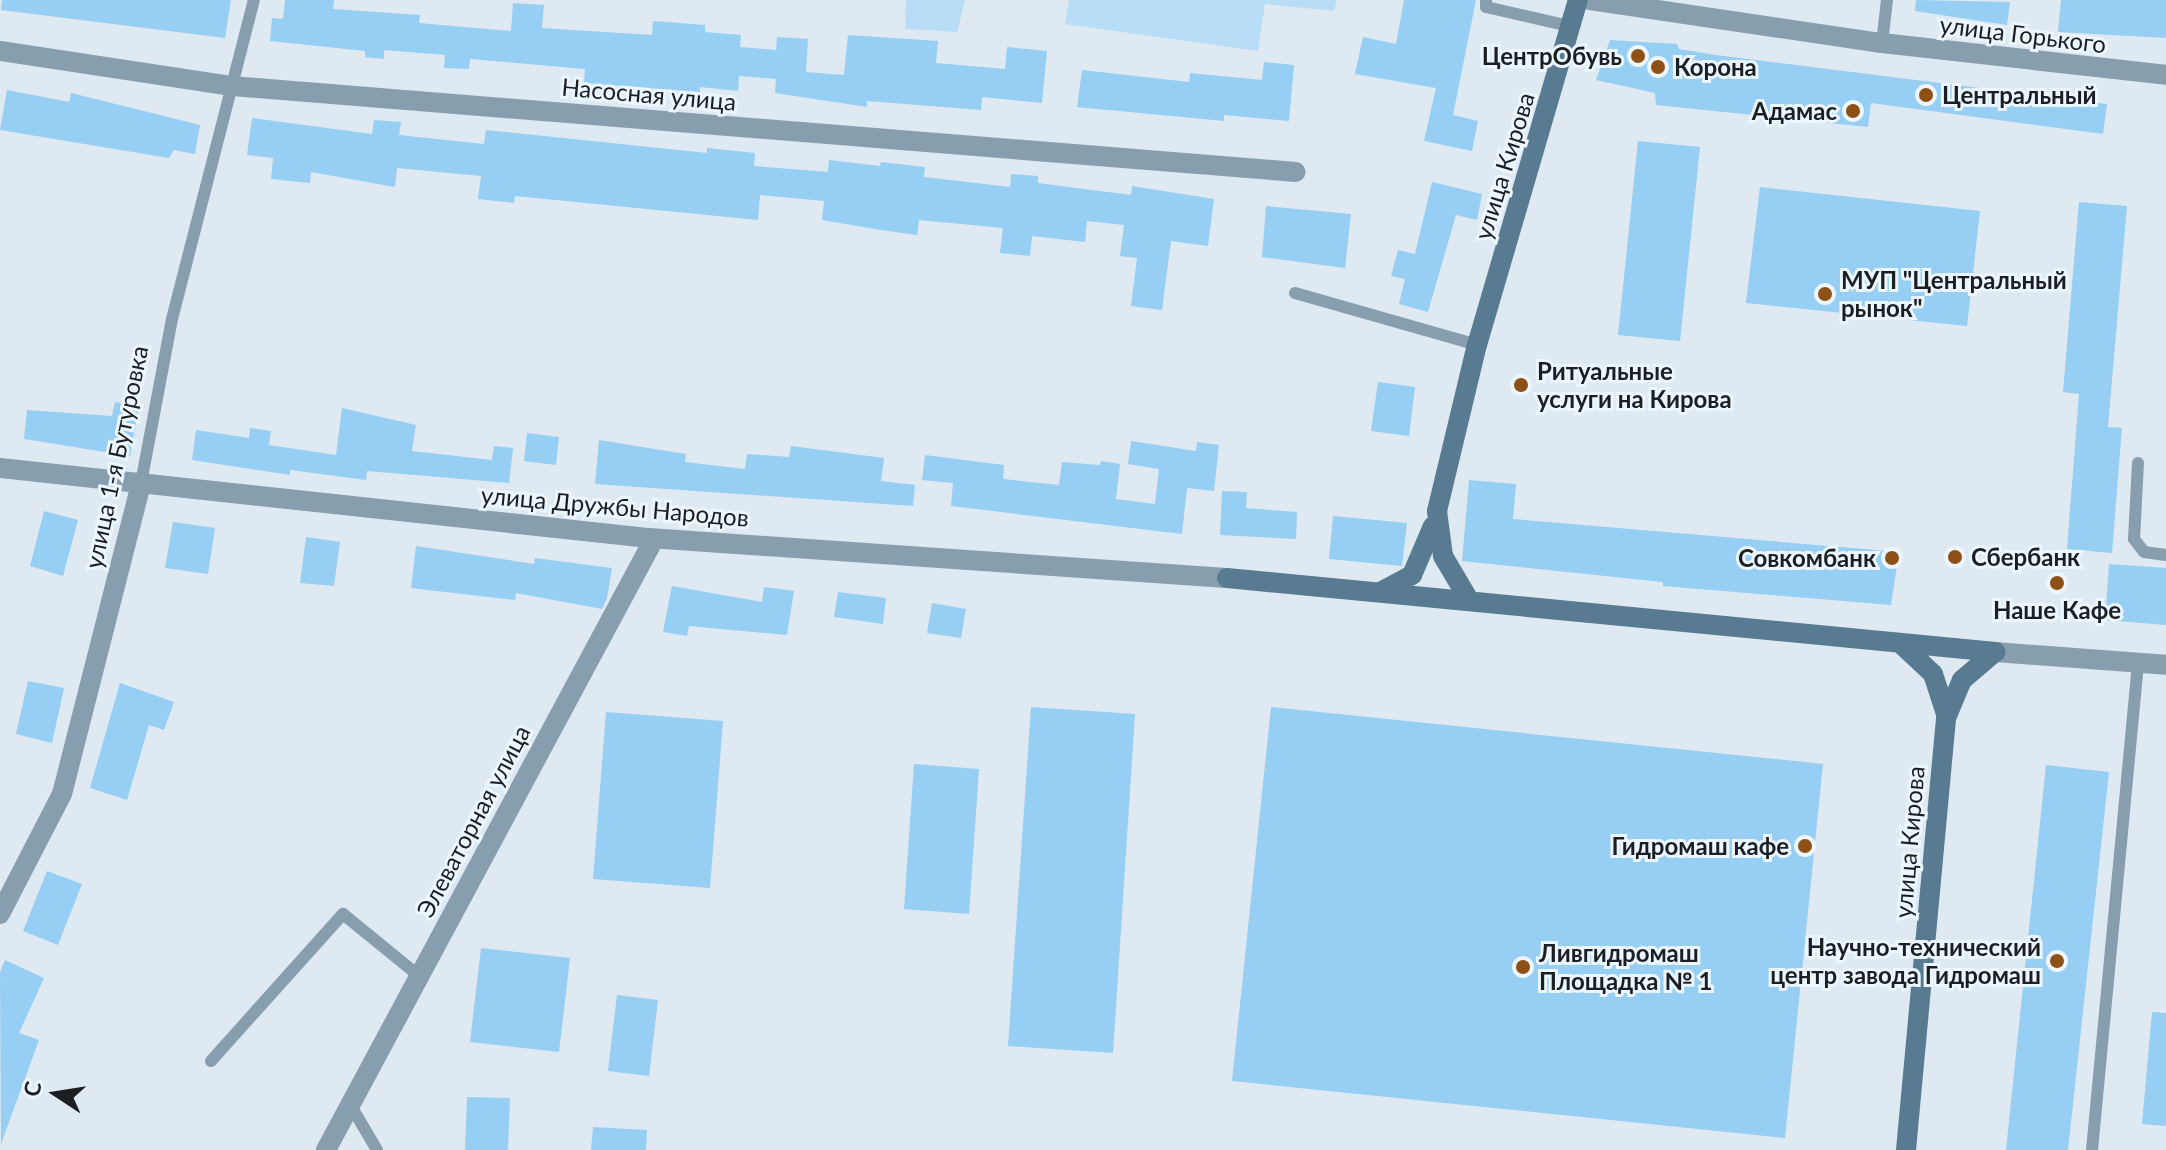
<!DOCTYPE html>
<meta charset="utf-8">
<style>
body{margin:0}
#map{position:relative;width:2166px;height:1150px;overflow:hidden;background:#dee9f1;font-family:Lato,sans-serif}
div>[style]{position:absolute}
.green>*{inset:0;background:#b7ddf7}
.building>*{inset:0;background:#96cef4}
.lane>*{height:12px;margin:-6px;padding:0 6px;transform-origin:6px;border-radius:6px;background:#879eae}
.street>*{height:20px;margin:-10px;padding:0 10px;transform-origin:10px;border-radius:10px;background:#879eae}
.secondary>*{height:20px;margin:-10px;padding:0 10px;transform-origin:10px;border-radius:10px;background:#587b92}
.dots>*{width:22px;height:22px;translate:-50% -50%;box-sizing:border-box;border:4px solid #ebf6fe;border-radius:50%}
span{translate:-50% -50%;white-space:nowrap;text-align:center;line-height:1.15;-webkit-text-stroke:6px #ebf6fe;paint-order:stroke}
.street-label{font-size:24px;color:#1b1f22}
.poi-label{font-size:24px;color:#1b1f22;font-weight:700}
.right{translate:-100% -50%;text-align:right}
.left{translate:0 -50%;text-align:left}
.north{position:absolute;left:16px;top:1054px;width:80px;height:80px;-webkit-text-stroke:6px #ebf6fe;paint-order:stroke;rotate:282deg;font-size:22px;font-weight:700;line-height:32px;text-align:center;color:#1b1f22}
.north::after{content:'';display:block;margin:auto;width:28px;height:36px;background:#1b1f22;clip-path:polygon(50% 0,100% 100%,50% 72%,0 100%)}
</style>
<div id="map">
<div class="green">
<i style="clip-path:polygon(906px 0,965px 0,957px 32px,905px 29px)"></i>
<i style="clip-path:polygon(1069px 0,1337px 0,1334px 11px,1265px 4px,1258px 51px,1065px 24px)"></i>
</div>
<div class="building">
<i style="clip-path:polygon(2px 0,231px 0,225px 38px,1px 10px)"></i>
<i style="clip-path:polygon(285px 0,334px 0,333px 9px,420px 15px,419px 23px,511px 31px,513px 3px,544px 5px,542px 28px,652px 35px,653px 21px,705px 25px,705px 32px,741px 35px,740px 47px,776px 50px,777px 37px,808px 39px,806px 72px,844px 75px,848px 35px,938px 41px,936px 63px,1005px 69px,1007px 47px,1047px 51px,1042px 103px,982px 97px,981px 110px,867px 101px,867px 107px,775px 93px,776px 79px,739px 76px,738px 91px,700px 87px,700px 92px,584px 83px,585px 69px,470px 59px,469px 69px,444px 68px,445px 55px,384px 50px,384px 59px,365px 57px,365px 51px,270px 41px,272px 18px,283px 19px)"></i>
<i style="clip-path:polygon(1404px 0,1476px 0,1453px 115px,1478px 121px,1472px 151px,1424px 141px,1436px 88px,1355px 74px,1363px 37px,1396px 44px)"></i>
<i style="clip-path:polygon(1916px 0,2010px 2px,2007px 25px,1915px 11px)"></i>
<i style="clip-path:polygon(2061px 0,2166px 0,2166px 38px,2058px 32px)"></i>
<i style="clip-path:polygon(1610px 40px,1677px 44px,1679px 49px,1716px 55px,2107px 104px,2103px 134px,1871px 103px,1868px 127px,1656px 105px,1655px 93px,1596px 80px)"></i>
<i style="clip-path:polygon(1264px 62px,1294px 65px,1289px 121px,1224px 115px,1224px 121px,1077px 107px,1082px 70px,1189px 82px,1190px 73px,1262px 80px)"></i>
<i style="clip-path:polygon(7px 90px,69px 102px,71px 93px,200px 125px,195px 154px,174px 150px,169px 158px,0 130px)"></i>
<i style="clip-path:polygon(252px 118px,372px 134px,374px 120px,401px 122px,399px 135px,484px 144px,486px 130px,707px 153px,707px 148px,755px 153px,754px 166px,828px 172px,829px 160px,880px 166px,881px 162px,925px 167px,924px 177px,1010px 187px,1011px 174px,1038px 176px,1038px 183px,1131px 195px,1132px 186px,1214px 199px,1208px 246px,1171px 241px,1162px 310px,1131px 306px,1137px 258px,1120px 256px,1124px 225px,1087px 221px,1085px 242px,1032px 236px,1030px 256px,1000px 253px,1003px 228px,919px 220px,917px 235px,881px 230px,822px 220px,824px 201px,760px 195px,758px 220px,515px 196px,514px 203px,478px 199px,481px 176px,397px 168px,395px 187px,311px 172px,310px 183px,271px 179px,273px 158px,247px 155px)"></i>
<i style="clip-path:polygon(1638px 141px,1700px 147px,1680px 341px,1618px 335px)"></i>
<i style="clip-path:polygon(1432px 182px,1482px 194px,1477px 220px,1456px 215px,1428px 312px,1399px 304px,1405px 279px,1391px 276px,1398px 250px,1415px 254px)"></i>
<i style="clip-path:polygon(1760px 187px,1980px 211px,1967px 326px,1746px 303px)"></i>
<i style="clip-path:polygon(2079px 202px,2127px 206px,2108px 427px,2122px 428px,2112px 553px,2067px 549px,2079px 394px,2063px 392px)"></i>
<i style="clip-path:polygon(1266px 206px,1351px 214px,1345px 268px,1262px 257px)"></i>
<i style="clip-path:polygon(1378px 382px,1415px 387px,1409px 436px,1371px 431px)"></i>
<i style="clip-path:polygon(115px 402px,139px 406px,130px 456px,24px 439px,27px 410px,112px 416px)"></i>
<i style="clip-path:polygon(342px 408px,416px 425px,412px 451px,492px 460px,494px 446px,513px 448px,509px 483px,367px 471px,366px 480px,290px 470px,290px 475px,192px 460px,196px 430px,249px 438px,250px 428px,271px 431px,269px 445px,336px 455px)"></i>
<i style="clip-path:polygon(527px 433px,559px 437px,556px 465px,524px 461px)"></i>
<i style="clip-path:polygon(599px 440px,686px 454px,685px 462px,745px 469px,747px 454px,789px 457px,791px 446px,884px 458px,881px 481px,915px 485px,913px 506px,595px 484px)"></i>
<i style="clip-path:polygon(1131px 441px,1196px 451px,1197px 442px,1219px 445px,1214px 491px,1187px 488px,1182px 534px,951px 506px,953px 483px,922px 480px,925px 455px,1004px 465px,1003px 479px,1059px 485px,1062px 462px,1100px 465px,1101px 461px,1120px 464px,1116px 499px,1155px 504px,1159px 469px,1128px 464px)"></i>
<i style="clip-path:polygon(1469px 480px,1516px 484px,1513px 519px,1899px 552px,1891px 605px,1663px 586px,1663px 582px,1462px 561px)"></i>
<i style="clip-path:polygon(1222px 491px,1247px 492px,1246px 508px,1297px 512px,1296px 539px,1220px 535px)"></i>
<i style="clip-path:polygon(44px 511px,78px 520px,63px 576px,30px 566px)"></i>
<i style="clip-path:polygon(1333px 516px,1407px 523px,1402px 566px,1329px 559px)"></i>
<i style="clip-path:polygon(173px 522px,215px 528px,208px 574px,165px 568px)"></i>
<i style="clip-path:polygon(306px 537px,340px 542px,334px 586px,300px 583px)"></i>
<i style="clip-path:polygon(416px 546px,534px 564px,535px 558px,612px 568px,607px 598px,602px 609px,516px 593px,515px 600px,411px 588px)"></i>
<i style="clip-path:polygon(2109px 564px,2166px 568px,2166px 625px,2105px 620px)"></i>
<i style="clip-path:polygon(672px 586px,762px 602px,764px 587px,794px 591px,787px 635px,689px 626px,687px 636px,663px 632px)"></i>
<i style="clip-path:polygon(838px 592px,886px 598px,883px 624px,834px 617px)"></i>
<i style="clip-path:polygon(932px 603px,966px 609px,961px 638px,927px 633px)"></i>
<i style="clip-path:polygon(28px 681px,64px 688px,52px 743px,16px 734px)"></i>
<i style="clip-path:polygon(120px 683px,174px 702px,164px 730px,149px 725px,127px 800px,90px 788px)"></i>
<i style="clip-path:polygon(1031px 707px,1135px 714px,1113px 1053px,1008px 1046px)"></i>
<i style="clip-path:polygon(1271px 707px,1823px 764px,1785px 1138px,1232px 1081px)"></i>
<i style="clip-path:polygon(606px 712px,723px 721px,710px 888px,593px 879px)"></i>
<i style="clip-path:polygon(914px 764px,979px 769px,969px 914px,904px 909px)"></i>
<i style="clip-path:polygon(2046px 765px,2109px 772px,2068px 1150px,2006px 1150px)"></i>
<i style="clip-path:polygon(47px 871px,82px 884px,58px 945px,23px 931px)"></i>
<i style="clip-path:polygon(481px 948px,570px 958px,559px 1052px,470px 1042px)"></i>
<i style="clip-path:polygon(5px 960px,44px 978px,19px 1033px,39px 1040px,1px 1144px,0 972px)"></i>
<i style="clip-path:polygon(617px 995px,658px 1000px,649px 1076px,608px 1071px)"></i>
<i style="clip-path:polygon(2152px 1012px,2166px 1013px,2166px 1126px,2142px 1124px)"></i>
<i style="clip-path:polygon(467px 1097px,510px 1098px,508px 1150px,465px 1150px)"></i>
<i style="clip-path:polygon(593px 1127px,647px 1130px,646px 1150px,591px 1150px)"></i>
</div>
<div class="lane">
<i style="left:1486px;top:0;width:7px;rotate:90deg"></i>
<i style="left:1486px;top:7px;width:89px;rotate:12.9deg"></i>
<i style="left:1882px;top:43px;width:43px;rotate:-83.4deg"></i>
<i style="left:1295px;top:293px;width:189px;rotate:15.9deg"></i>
<i style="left:2138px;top:463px;width:76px;rotate:93deg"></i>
<i style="left:2134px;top:539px;width:16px;rotate:52deg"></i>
<i style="left:2144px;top:552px;width:22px;rotate:8deg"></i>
<i style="left:141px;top:483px;width:167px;rotate:-79.3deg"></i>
<i style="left:172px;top:319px;width:329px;rotate:-75.6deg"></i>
<i style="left:211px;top:1061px;width:198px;rotate:-48.1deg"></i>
<i style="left:343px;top:914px;width:98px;rotate:39.2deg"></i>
<i style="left:351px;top:1106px;width:51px;rotate:59.4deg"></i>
<i style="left:2092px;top:1150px;width:489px;rotate:-84.6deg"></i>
</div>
<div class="street">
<i style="left:1590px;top:0;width:295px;rotate:8.4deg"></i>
<i style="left:1882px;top:43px;width:286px;rotate:6.4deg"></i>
<i style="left:0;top:51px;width:235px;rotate:8.6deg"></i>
<i style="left:232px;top:86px;width:1067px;rotate:4.62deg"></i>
<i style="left:0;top:468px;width:653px;rotate:6.16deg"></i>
<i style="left:649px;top:538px;width:579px;rotate:3.96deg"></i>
<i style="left:1995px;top:652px;width:171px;rotate:4.3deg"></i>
<i style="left:0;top:914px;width:135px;rotate:-62.7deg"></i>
<i style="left:62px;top:794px;width:321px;rotate:-75.7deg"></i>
<i style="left:326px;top:1150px;width:693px;rotate:-61.77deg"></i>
</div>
<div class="secondary">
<i style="left:1227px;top:578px;width:772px;rotate:5.5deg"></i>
<i style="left:1382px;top:591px;width:34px;rotate:-28deg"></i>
<i style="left:1412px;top:575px;width:53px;rotate:-66.8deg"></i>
<i style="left:1469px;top:600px;width:51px;rotate:-120.6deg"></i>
<i style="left:1443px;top:556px;width:45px;rotate:-97.6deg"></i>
<i style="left:1437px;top:511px;width:171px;rotate:-76.5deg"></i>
<i style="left:1477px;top:345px;width:359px;rotate:-73.7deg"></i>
<i style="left:1900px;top:643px;width:45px;rotate:43.2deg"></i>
<i style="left:1933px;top:674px;width:42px;rotate:72deg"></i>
<i style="left:1906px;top:1150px;width:434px;rotate:-84.7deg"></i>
<i style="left:1946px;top:718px;width:41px;rotate:-67.2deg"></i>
<i style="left:1962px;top:680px;width:43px;rotate:-40.3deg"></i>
</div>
<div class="dots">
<i style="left:1638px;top:56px;background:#8e5014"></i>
<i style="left:1658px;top:67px;background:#8e5014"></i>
<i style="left:1926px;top:95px;background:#8e5014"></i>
<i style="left:1853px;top:111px;background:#8e5014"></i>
<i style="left:1825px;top:294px;background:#8e5014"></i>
<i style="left:1521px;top:385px;background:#8e5014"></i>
<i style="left:1955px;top:557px;background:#8e5014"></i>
<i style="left:1892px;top:558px;background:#8e5014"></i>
<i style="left:2057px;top:583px;background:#8e5014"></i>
<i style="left:1805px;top:846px;background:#8e5014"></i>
<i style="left:2057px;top:961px;background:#8e5014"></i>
<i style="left:1523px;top:967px;background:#8e5014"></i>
</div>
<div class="street-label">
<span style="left:2023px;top:34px;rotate:7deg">улица Горького</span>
<span style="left:649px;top:94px;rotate:5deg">Насосная улица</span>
<span style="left:1504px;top:166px;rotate:-73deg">улица Кирова</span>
<span style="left:116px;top:457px;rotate:-78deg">улица 1-я Бутуровка</span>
<span style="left:615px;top:506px;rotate:5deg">улица Дружбы Народов</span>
<span style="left:473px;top:821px;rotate:-62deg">Элеваторная улица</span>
<span style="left:1909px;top:842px;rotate:-85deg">улица Кирова</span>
</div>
<div class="poi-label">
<span class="right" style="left:1622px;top:56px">ЦентрОбувь</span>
<span class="left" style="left:1674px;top:67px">Корона</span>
<span class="left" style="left:1942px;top:95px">Центральный</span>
<span class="right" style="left:1837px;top:111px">Адамас</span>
<span class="left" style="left:1841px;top:294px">МУП "Центральный<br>рынок"</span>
<span class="left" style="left:1537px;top:385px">Ритуальные<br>услуги на Кирова</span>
<span class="left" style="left:1971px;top:557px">Сбербанк</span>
<span class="right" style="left:1876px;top:558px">Совкомбанк</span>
<span style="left:2057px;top:610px">Наше Кафе</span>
<span class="right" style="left:1789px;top:846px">Гидромаш кафе</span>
<span class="right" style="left:2041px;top:961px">Научно-технический<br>центр завода Гидромаш</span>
<span class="left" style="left:1539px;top:967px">Ливгидромаш<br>Площадка № 1</span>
</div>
<div class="north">С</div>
</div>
